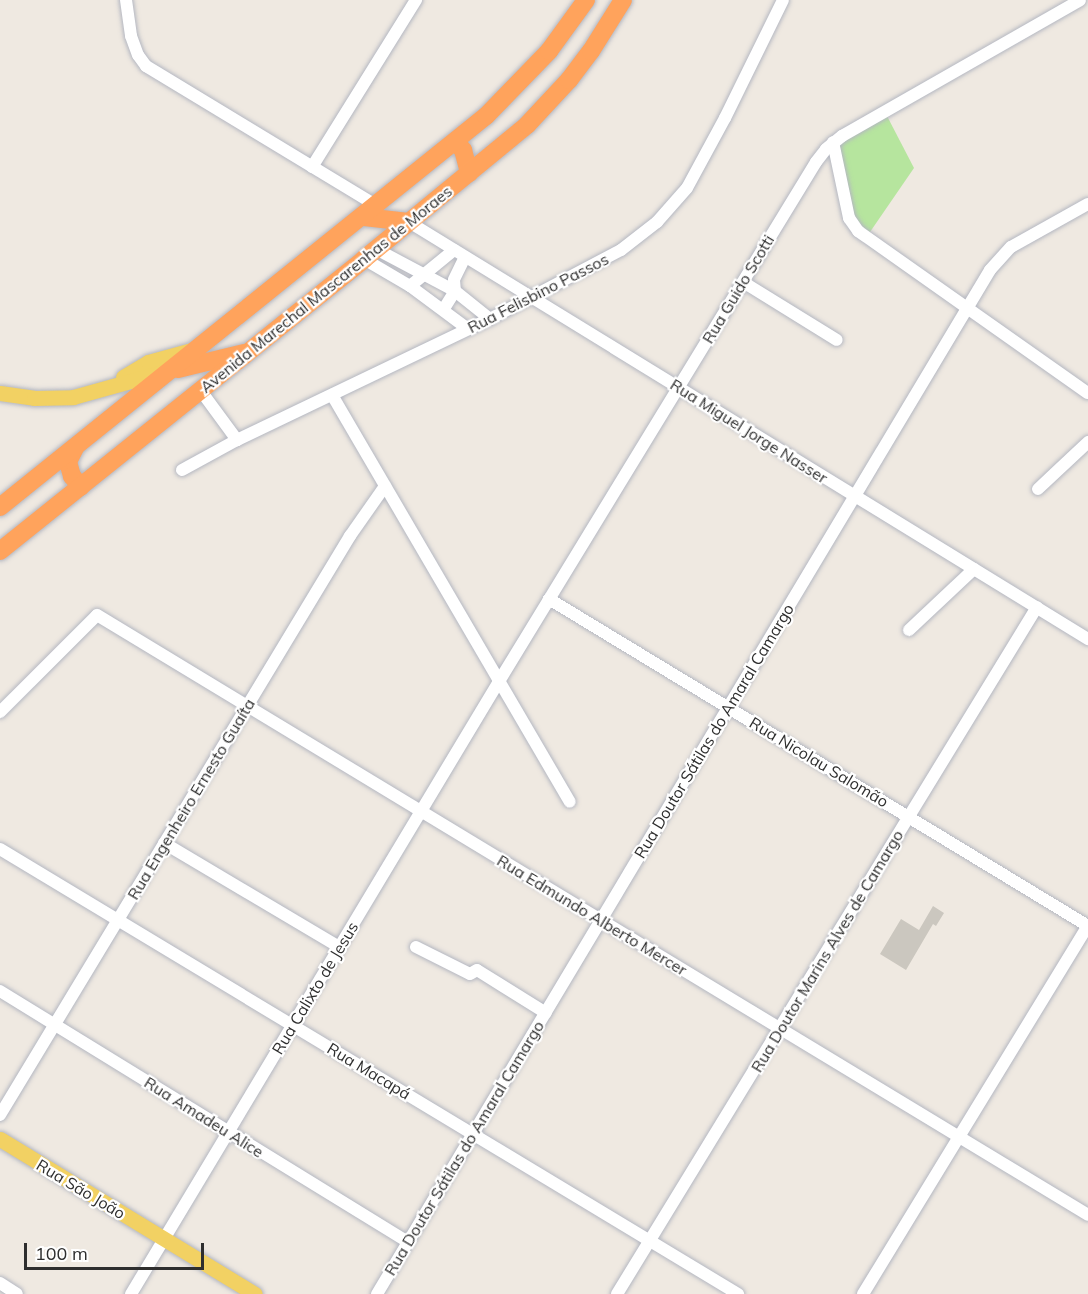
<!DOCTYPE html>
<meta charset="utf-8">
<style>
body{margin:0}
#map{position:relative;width:1088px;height:1294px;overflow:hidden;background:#efe9e1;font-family:Mulish,sans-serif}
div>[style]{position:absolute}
.green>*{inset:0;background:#b6e59e}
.building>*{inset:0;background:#cbc7bf}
.roads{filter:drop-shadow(0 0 2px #b4b7c1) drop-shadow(0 0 2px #b4b7c1)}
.minor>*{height:12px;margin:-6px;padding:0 6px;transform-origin:6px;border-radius:6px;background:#fff}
.major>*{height:15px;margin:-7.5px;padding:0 7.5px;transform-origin:7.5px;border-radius:7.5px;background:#f2d163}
.highway>*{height:18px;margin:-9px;padding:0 9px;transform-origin:9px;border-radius:9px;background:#ffa35c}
span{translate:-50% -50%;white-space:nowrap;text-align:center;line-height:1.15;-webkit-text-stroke:4.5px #fff;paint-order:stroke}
.street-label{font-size:16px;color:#2e2e2e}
.scale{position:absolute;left:24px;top:1243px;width:180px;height:27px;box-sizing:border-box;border:3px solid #2e2e2e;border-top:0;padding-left:8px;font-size:18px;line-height:21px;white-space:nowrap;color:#2e2e2e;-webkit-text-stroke:4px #fff;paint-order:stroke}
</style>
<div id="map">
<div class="green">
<i style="clip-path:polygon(887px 116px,914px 168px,870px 232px,861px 226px,854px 214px,839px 144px)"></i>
</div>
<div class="building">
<i style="clip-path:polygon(933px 906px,944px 913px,936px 926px,933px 924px,906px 970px,880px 954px,901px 919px,919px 930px)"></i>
</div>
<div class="roads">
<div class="minor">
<i style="left:126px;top:0;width:36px;rotate:82deg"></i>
<i style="left:131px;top:36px;width:20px;rotate:70deg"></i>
<i style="left:138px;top:55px;width:14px;rotate:54deg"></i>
<i style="left:146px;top:66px;width:270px;rotate:31.2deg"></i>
<i style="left:833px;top:142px;width:78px;rotate:78.1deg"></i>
<i style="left:849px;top:218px;width:16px;rotate:55deg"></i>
<i style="left:858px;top:231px;width:281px;rotate:35.2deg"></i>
<i style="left:312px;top:167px;width:197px;rotate:-58.1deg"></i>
<i style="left:409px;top:222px;width:797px;rotate:31.56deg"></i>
<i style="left:376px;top:249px;width:89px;rotate:28deg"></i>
<i style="left:455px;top:291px;width:22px;rotate:122deg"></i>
<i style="left:465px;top:257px;width:25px;rotate:116deg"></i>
<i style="left:454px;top:280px;width:11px;rotate:85deg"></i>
<i style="left:455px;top:291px;width:45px;rotate:38.7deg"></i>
<i style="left:364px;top:259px;width:53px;rotate:30.4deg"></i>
<i style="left:410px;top:286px;width:72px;rotate:36.6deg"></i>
<i style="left:743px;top:282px;width:110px;rotate:31.7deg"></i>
<i style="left:410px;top:286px;width:57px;rotate:-39.3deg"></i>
<i style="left:201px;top:391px;width:61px;rotate:53.7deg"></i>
<i style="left:237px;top:440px;width:280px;rotate:-25.6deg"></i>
<i style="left:490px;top:319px;width:148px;rotate:-27.8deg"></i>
<i style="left:621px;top:250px;width:46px;rotate:-37.9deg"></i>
<i style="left:657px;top:222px;width:45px;rotate:-48.6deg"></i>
<i style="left:687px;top:188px;width:80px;rotate:-61.5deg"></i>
<i style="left:725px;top:118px;width:131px;rotate:-63.8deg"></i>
<i style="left:332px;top:395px;width:471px;rotate:59.7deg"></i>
<i style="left:182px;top:470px;width:63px;rotate:-28.6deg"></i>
<i style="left:1038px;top:489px;width:69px;rotate:-43.2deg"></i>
<i style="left:549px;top:599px;width:630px;rotate:31.24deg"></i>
<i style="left:909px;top:630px;width:89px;rotate:-43.2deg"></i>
<i style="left:0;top:712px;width:137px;rotate:-45deg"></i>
<i style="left:97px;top:615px;width:1158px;rotate:31.19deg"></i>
<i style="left:164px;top:843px;width:204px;rotate:30.7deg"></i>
<i style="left:0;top:849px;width:862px;rotate:31.09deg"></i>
<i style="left:416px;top:947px;width:60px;rotate:26.6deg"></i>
<i style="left:470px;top:974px;width:8px;rotate:-30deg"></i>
<i style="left:477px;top:970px;width:81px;rotate:31.9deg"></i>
<i style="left:0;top:991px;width:479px;rotate:31.6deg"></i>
<i style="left:0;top:1115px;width:677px;rotate:-58.85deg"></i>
<i style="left:350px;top:536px;width:61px;rotate:-55deg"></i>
<i style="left:0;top:1283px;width:20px;rotate:33deg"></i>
<i style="left:131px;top:1294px;width:713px;rotate:-59.01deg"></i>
<i style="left:498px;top:683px;width:610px;rotate:-58.6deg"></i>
<i style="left:816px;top:162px;width:16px;rotate:-52deg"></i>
<i style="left:826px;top:149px;width:21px;rotate:-39deg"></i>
<i style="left:842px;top:136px;width:274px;rotate:-29.7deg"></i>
<i style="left:377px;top:1294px;width:1193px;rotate:-59.09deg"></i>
<i style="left:990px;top:270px;width:31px;rotate:-48deg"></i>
<i style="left:1011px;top:247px;width:88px;rotate:-29.2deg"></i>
<i style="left:617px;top:1294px;width:805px;rotate:-58.56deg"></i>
<i style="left:863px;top:1294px;width:432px;rotate:-58.6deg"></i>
</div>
<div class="major">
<i style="left:123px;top:377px;width:29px;rotate:-31deg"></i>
<i style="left:148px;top:362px;width:49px;rotate:-15.5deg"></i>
<i style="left:0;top:393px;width:34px;rotate:8deg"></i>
<i style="left:34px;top:398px;width:39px;rotate:-1deg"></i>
<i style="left:73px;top:397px;width:98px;rotate:-15.5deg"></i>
<i style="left:0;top:1139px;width:298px;rotate:31.3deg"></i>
</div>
<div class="highway">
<i style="left:456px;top:142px;width:11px;rotate:49deg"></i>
<i style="left:463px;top:150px;width:24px;rotate:75deg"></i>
<i style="left:364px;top:217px;width:45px;rotate:6.3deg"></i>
<i style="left:178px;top:369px;width:68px;rotate:-13.6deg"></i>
<i style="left:75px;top:448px;width:16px;rotate:117deg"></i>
<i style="left:68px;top:462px;width:15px;rotate:74deg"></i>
<i style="left:72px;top:476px;width:14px;rotate:51deg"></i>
<i style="left:0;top:507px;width:624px;rotate:-38.82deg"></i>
<i style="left:486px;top:116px;width:91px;rotate:-45.9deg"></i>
<i style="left:549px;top:51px;width:63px;rotate:-54deg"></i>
<i style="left:0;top:551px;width:467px;rotate:-38.7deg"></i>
<i style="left:364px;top:259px;width:211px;rotate:-39.4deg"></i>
<i style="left:527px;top:125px;width:62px;rotate:-47deg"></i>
<i style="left:569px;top:80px;width:36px;rotate:-53deg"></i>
<i style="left:591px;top:51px;width:60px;rotate:-57.9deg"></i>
</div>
</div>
<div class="street-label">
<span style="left:326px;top:289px;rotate:-39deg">Avenida Marechal Mascarenhas de Moraes</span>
<span style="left:738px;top:289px;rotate:-59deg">Rua Guido Scotti</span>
<span style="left:538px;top:293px;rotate:-27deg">Rua Felisbino Passos</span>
<span style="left:749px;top:431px;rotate:32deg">Rua Miguel Jorge Nasser</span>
<span style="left:714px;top:731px;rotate:-59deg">Rua Doutor Sátilas do Amaral Camargo</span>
<span style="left:819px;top:762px;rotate:31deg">Rua Nicolau Salomão</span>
<span style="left:191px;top:799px;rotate:-59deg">Rua Engenheiro Ernesto Guaíta</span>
<span style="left:592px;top:915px;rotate:31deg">Rua Edmundo Alberto Mercer</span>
<span style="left:827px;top:951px;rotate:-59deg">Rua Doutor Marins Alves de Camargo</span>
<span style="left:315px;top:988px;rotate:-59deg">Rua Calixto de Jesus</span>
<span style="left:369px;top:1071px;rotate:31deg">Rua Macapá</span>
<span style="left:204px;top:1117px;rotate:32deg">Rua Amadeu Alice</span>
<span style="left:464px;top:1148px;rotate:-59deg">Rua Doutor Sátilas do Amaral Camargo</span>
<span style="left:81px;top:1189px;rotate:31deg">Rua São João</span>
</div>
<div class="scale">100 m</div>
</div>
